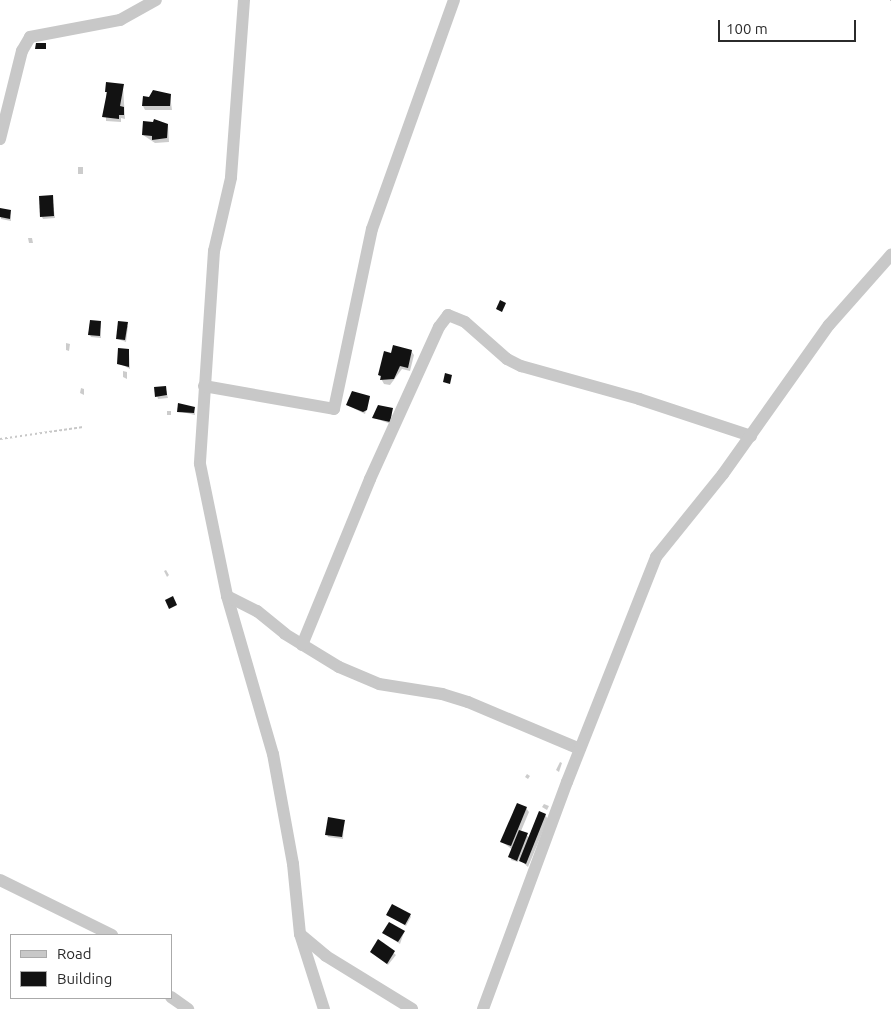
<!DOCTYPE html>
<style>
body{margin:0}
#map{position:relative;width:891px;height:1009px;overflow:hidden;background:#fff;font-family:Ubuntu,sans-serif}
div>[style]{position:absolute}
.shadow>*{inset:0;background:#0003}
.building>*{inset:0;background:#121212}
.path>*{height:2px;margin-top:-1px;transform-origin:0;background:repeating-linear-gradient(90deg,#c8c8c8 0 2.5px,transparent 0 5px)}
.minor>*{height:12px;margin:-6px;padding:0 6px;transform-origin:6px;border-radius:6px;background:#c8c8c8}
span{translate:-50% -50%;white-space:nowrap;text-align:center;line-height:1.15;-webkit-text-stroke:5px #fff;paint-order:stroke}
.legend{position:absolute;left:10px;top:934px;width:162px;height:65px;box-sizing:border-box;background:#fff;border:1px solid #aaa;margin:0;padding:6px 9px;list-style:none;font-size:15px;color:#2b2b2b}
.legend li{display:flex;align-items:center;gap:10px;height:25px}
.legend b{width:25px;border:1px solid #aaa}
.scale{position:absolute;left:718px;top:20px;width:138px;height:22px;box-sizing:border-box;border:2px solid #2b2b2b;border-top:0;padding-left:6px;font-size:15px;line-height:18px;white-space:nowrap;color:#2b2b2b;-webkit-text-stroke:4px #fff;paint-order:stroke}
</style>
<div id="map">
<div class="shadow">
<i style="clip-path:polygon(123px 86px,125px 119px,121px 118px,121px 122px,106px 121px,106px 91px)"></i>
<i style="clip-path:polygon(170px 95px,172px 110px,145px 110px,143px 106px)"></i>
<i style="clip-path:polygon(168px 125px,169px 142px,155px 143px,143px 135px)"></i>
<i style="clip-path:polygon(78px 167px,83px 167px,83px 174px,78px 174px)"></i>
<i style="clip-path:polygon(52px 196px,55px 218px,43px 219px,42px 217px)"></i>
<i style="clip-path:polygon(0 210px,10px 211px,11px 221px,1px 219px)"></i>
<i style="clip-path:polygon(28px 238px,32px 238px,33px 243px,29px 243px)"></i>
<i style="clip-path:polygon(100px 322px,101px 338px,91px 337px,90px 335px)"></i>
<i style="clip-path:polygon(119px 322px,128px 326px,126px 342px,118px 339px)"></i>
<i style="clip-path:polygon(66px 343px,70px 344px,69px 351px,66px 350px)"></i>
<i style="clip-path:polygon(128px 350px,129px 353px,130px 369px,119px 363px)"></i>
<i style="clip-path:polygon(411px 351px,414px 355px,410px 371px,402px 369px,390px 385px,384px 384px,379px 375px,392px 354px)"></i>
<i style="clip-path:polygon(123px 371px,127px 372px,127px 379px,123px 377px)"></i>
<i style="clip-path:polygon(165px 387px,168px 398px,158px 399px,155px 388px)"></i>
<i style="clip-path:polygon(81px 388px,84px 389px,84px 395px,80px 393px)"></i>
<i style="clip-path:polygon(370px 397px,365px 414px,347px 405px)"></i>
<i style="clip-path:polygon(194px 408px,195px 415px,178px 411px)"></i>
<i style="clip-path:polygon(392px 409px,391px 424px,374px 418px)"></i>
<i style="clip-path:polygon(167px 411px,171px 411px,171px 415px,167px 415px)"></i>
<i style="clip-path:polygon(166px 570px,169px 575px,167px 577px,164px 571px)"></i>
<i style="clip-path:polygon(560px 762px,562px 763px,559px 772px,556px 770px)"></i>
<i style="clip-path:polygon(527px 774px,530px 776px,528px 779px,525px 777px)"></i>
<i style="clip-path:polygon(544px 804px,549px 806px,547px 810px,542px 807px)"></i>
<i style="clip-path:polygon(526px 808px,529px 812px,521px 831px,530px 838px,545px 815px,548px 819px,528px 867px,519px 859px,518px 862px,511px 860px,513px 850px,502px 842px)"></i>
<i style="clip-path:polygon(344px 821px,343px 839px,328px 837px,327px 834px)"></i>
<i style="clip-path:polygon(388px 915px,410px 915px,411px 917px,406px 926px)"></i>
<i style="clip-path:polygon(404px 932px,400px 944px,384px 933px)"></i>
<i style="clip-path:polygon(379px 941px,396px 955px,388px 965px,371px 952px)"></i>
</div>
<div class="building">
<i style="clip-path:polygon(36px 43px,46px 43px,46px 49px,35px 49px)"></i>
<i style="clip-path:polygon(106px 82px,124px 84px,120px 106px,124px 107px,124px 115px,119px 115px,119px 119px,102px 117px,107px 92px,105px 92px)"></i>
<i style="clip-path:polygon(153px 90px,171px 94px,170px 106px,142px 106px,143px 96px,149px 97px)"></i>
<i style="clip-path:polygon(154px 119px,168px 124px,167px 138px,152px 140px,152px 136px,142px 135px,143px 121px,153px 122px)"></i>
<i style="clip-path:polygon(53px 195px,54px 216px,40px 217px,39px 196px)"></i>
<i style="clip-path:polygon(0 208px,11px 210px,10px 219px,0 217px)"></i>
<i style="clip-path:polygon(500px 300px,506px 303px,502px 312px,496px 309px)"></i>
<i style="clip-path:polygon(90px 320px,101px 321px,100px 336px,88px 335px)"></i>
<i style="clip-path:polygon(118px 321px,128px 322px,125px 340px,116px 339px)"></i>
<i style="clip-path:polygon(393px 345px,412px 350px,408px 368px,400px 366px,394px 379px,380px 380px,381px 376px,378px 375px,384px 351px,391px 353px)"></i>
<i style="clip-path:polygon(118px 348px,129px 349px,129px 367px,117px 364px)"></i>
<i style="clip-path:polygon(445px 373px,452px 375px,450px 384px,443px 382px)"></i>
<i style="clip-path:polygon(166px 386px,167px 395px,155px 397px,154px 387px)"></i>
<i style="clip-path:polygon(352px 391px,370px 396px,367px 410px,363px 412px,346px 405px)"></i>
<i style="clip-path:polygon(178px 403px,195px 407px,194px 413px,177px 412px)"></i>
<i style="clip-path:polygon(378px 405px,393px 408px,390px 422px,372px 418px)"></i>
<i style="clip-path:polygon(173px 596px,177px 605px,169px 609px,165px 600px)"></i>
<i style="clip-path:polygon(517px 803px,527px 807px,511px 846px,500px 842px)"></i>
<i style="clip-path:polygon(539px 811px,546px 814px,526px 864px,519px 861px)"></i>
<i style="clip-path:polygon(328px 817px,345px 820px,342px 837px,325px 835px)"></i>
<i style="clip-path:polygon(519px 830px,528px 833px,517px 861px,508px 857px)"></i>
<i style="clip-path:polygon(392px 904px,411px 914px,405px 925px,386px 915px)"></i>
<i style="clip-path:polygon(389px 922px,405px 931px,398px 942px,382px 933px)"></i>
<i style="clip-path:polygon(378px 939px,395px 951px,387px 964px,370px 952px)"></i>
</div>
<div class="path">
<i style="left:890px;top:0;width:1px"></i>
<i style="left:0;top:439px;width:84px;rotate:-8.2deg"></i>
</div>
<div class="minor">
<i style="left:244px;top:0;width:178px;rotate:94.2deg"></i>
<i style="left:231px;top:178px;width:75px;rotate:103.1deg"></i>
<i style="left:214px;top:251px;width:213px;rotate:93.8deg"></i>
<i style="left:200px;top:464px;width:135px;rotate:78.4deg"></i>
<i style="left:227px;top:596px;width:165px;rotate:73.8deg"></i>
<i style="left:273px;top:754px;width:112px;rotate:79.7deg"></i>
<i style="left:293px;top:864px;width:70px;rotate:84.3deg"></i>
<i style="left:300px;top:934px;width:79px;rotate:72.3deg"></i>
<i style="left:0;top:139px;width:91px;rotate:-76deg"></i>
<i style="left:22px;top:51px;width:16px;rotate:-60deg"></i>
<i style="left:30px;top:37px;width:92px;rotate:-10.7deg"></i>
<i style="left:120px;top:20px;width:41px;rotate:-29.1deg"></i>
<i style="left:204px;top:386px;width:132px;rotate:10deg"></i>
<i style="left:334px;top:409px;width:184px;rotate:-78.1deg"></i>
<i style="left:372px;top:229px;width:243px;rotate:-70.3deg"></i>
<i style="left:227px;top:596px;width:34px;rotate:27deg"></i>
<i style="left:257px;top:611px;width:36px;rotate:39deg"></i>
<i style="left:285px;top:634px;width:63px;rotate:31.4deg"></i>
<i style="left:339px;top:667px;width:43px;rotate:23deg"></i>
<i style="left:379px;top:684px;width:64px;rotate:9deg"></i>
<i style="left:442px;top:694px;width:27px;rotate:17deg"></i>
<i style="left:468px;top:702px;width:121px;rotate:22.8deg"></i>
<i style="left:302px;top:645px;width:179px;rotate:-67.7deg"></i>
<i style="left:370px;top:479px;width:167px;rotate:-65.6deg"></i>
<i style="left:439px;top:327px;width:15px;rotate:-53deg"></i>
<i style="left:448px;top:315px;width:18px;rotate:22deg"></i>
<i style="left:465px;top:322px;width:56px;rotate:41.4deg"></i>
<i style="left:507px;top:359px;width:16px;rotate:27deg"></i>
<i style="left:521px;top:366px;width:123px;rotate:15.6deg"></i>
<i style="left:639px;top:399px;width:118px;rotate:18.3deg"></i>
<i style="left:0;top:880px;width:125px;rotate:26.2deg"></i>
<i style="left:300px;top:934px;width:34px;rotate:40deg"></i>
<i style="left:326px;top:956px;width:101px;rotate:31.6deg"></i>
<i style="left:171px;top:997px;width:21px;rotate:35deg"></i>
<i style="left:483px;top:1009px;width:242px;rotate:-69.7deg"></i>
<i style="left:567px;top:782px;width:242px;rotate:-68.4deg"></i>
<i style="left:656px;top:557px;width:107px;rotate:-51.1deg"></i>
<i style="left:723px;top:474px;width:183px;rotate:-54.6deg"></i>
<i style="left:829px;top:325px;width:94px;rotate:-48.5deg"></i>
</div>
<ul class="legend">
<li><b style="height:6px;background:#c8c8c8"></b>Road</li>
<li><b style="height:14px;background:#121212"></b>Building</li>
</ul>
<div class="scale">100 m</div>
</div>
